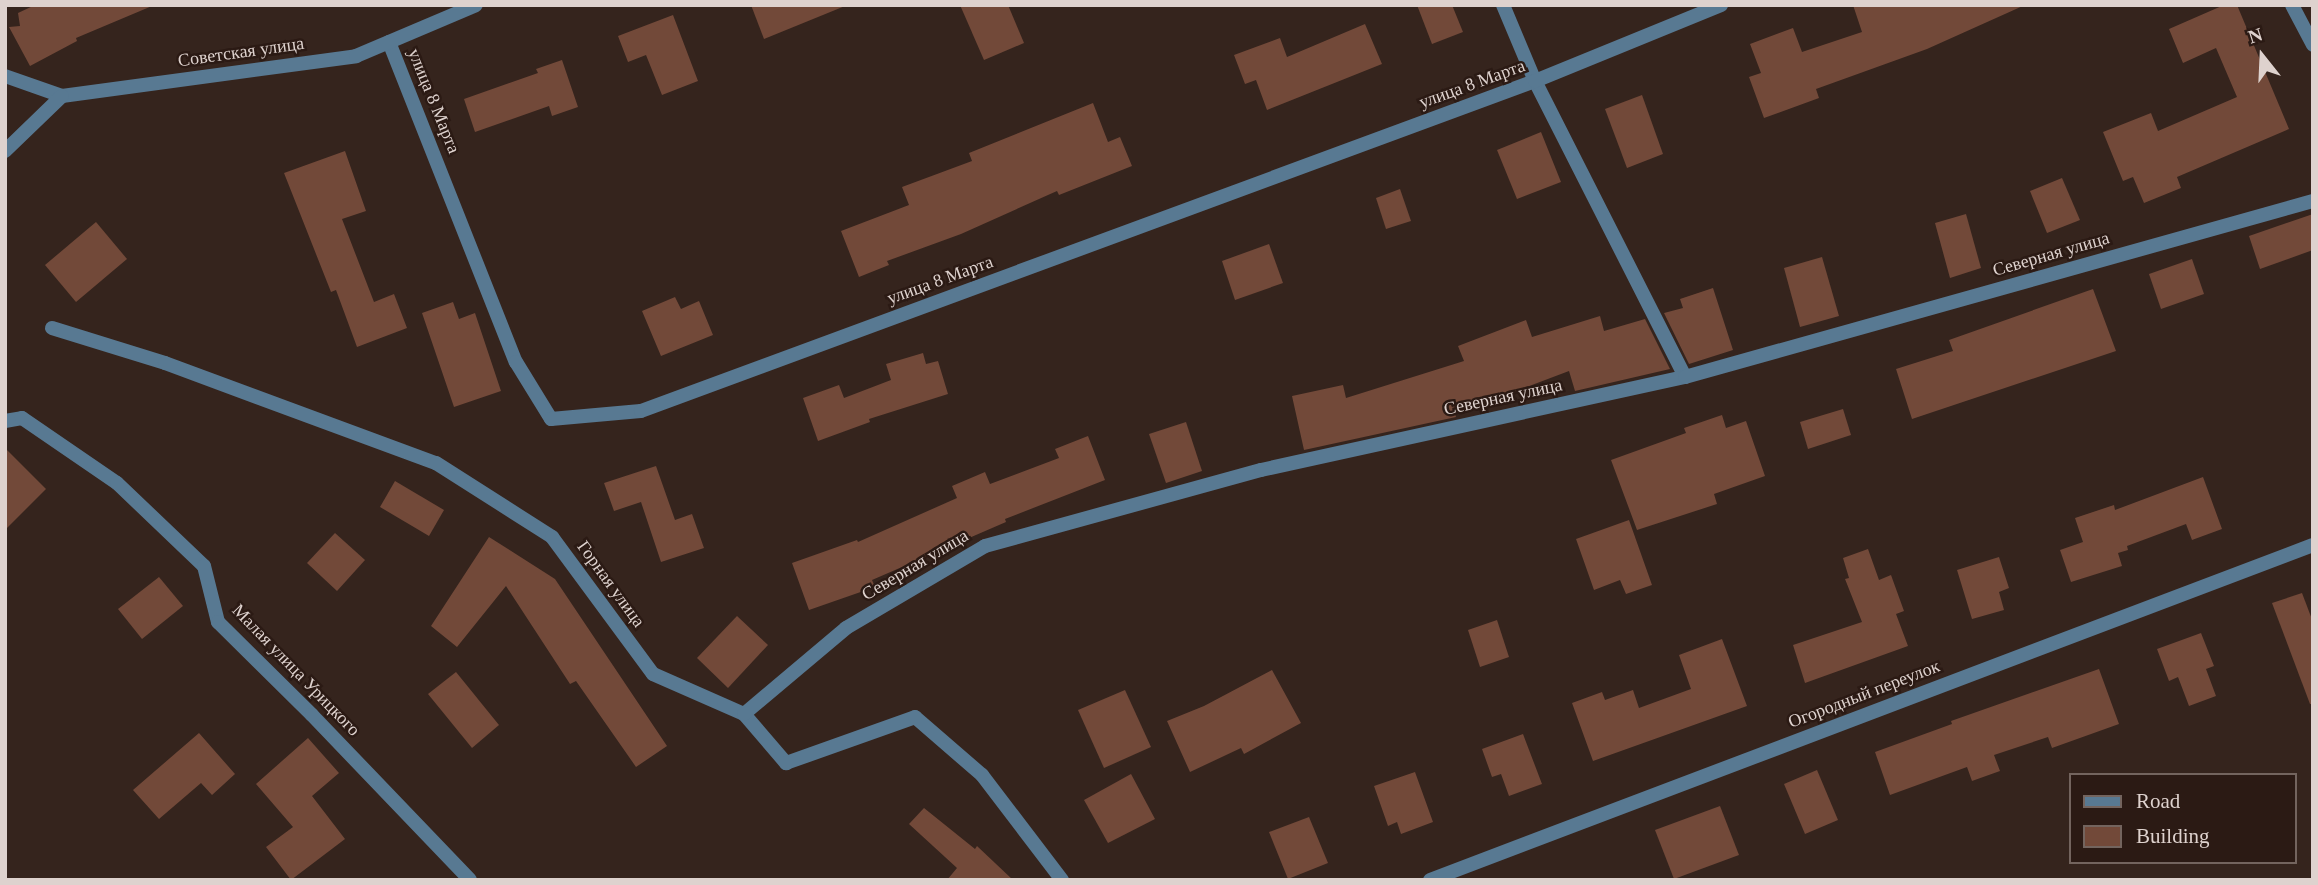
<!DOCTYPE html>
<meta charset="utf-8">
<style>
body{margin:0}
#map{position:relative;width:2318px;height:885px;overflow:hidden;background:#35241d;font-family:Georgia,serif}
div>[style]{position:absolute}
.building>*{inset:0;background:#724939}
.street>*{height:14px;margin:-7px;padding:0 7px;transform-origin:7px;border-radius:7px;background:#587992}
span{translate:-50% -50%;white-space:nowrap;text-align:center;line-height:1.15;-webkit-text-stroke:5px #2b1a14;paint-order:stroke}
.street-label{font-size:18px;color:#ded2ce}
.frame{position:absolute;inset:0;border:7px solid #ded2ce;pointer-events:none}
.legend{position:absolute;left:2069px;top:773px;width:228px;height:91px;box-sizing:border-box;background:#2b1a14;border:2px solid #73645e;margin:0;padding:9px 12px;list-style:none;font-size:21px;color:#ded2ce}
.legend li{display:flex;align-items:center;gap:14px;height:35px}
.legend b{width:35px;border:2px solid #73645e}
.north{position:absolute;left:2227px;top:21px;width:70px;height:70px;-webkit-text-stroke:5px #2b1a14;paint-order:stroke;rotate:342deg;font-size:19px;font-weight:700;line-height:28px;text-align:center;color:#ded2ce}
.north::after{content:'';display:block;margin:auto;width:24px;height:32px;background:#ded2ce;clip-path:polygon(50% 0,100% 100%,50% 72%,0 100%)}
</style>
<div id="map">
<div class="building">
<i style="clip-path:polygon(35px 5px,152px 5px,152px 6px,76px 38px,77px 41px,30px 66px,9px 27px,20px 26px,18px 13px)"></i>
<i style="clip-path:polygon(751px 5px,845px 5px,845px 6px,764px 39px)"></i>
<i style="clip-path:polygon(960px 5px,1008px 5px,1024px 43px,984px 60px)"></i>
<i style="clip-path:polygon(1417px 5px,1452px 5px,1463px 32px,1432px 44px)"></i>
<i style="clip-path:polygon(1853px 5px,2025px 5px,1927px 49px,1816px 89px,1819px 98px,1764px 118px,1749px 77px,1761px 73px,1750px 44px,1793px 28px,1802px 52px,1862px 32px)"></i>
<i style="clip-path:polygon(2224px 5px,2237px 5px,2289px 129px,2177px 177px,2181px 188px,2144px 203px,2133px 177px,2123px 181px,2103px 132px,2151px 113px,2158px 131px,2237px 97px,2216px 48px,2183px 63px,2169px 29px)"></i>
<i style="clip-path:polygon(673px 15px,698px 81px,662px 95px,646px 55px,628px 62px,618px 36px)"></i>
<i style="clip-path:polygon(1365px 24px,1382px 64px,1267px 110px,1256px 80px,1245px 84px,1234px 55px,1280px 38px,1287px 57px)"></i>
<i style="clip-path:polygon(562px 60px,578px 107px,552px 116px,549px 106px,475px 132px,464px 99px,538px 73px,536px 69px)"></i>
<i style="clip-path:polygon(1642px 95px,1663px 154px,1627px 168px,1605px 109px)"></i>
<i style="clip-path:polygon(1093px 103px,1108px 142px,1120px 137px,1132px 166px,1059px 195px,1057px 191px,961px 234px,887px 261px,889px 265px,859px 277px,841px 231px,909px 205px,902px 187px,972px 161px,969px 153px)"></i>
<i style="clip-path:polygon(1541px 132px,1561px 182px,1517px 199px,1497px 150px)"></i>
<i style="clip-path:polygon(345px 151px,366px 211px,342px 219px,374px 302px,394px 294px,407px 328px,357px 347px,336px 290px,331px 292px,284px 173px)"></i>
<i style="clip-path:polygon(2062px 178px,2080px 220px,2047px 233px,2030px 191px)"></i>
<i style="clip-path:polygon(1400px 189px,1411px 221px,1386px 229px,1376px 198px)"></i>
<i style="clip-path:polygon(1966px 214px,1981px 268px,1950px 278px,1935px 223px)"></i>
<i style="clip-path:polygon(2313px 214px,2313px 250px,2260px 269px,2249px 236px)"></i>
<i style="clip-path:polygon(96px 222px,127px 259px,76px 302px,45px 265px)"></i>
<i style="clip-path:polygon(1269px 244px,1283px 283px,1235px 300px,1222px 261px)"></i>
<i style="clip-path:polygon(1822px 257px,1839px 316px,1800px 327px,1784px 268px)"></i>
<i style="clip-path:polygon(2192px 259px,2204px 294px,2161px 309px,2149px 274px)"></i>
<i style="clip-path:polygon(1713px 288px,1733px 350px,1689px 364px,1664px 313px,1683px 308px,1680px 299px)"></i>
<i style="clip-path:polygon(2093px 289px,2116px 351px,1912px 419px,1896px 369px,1953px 351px,1949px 340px)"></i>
<i style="clip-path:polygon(675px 297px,681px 309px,699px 301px,713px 335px,661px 356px,642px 311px)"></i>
<i style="clip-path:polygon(453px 302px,459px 319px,475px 313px,501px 391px,454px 407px,422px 313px)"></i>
<i style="clip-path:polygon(1600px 316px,1604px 331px,1645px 319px,1670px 369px,1575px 391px,1569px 371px,1455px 414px,1456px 417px,1304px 450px,1292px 396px,1343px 385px,1346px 398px,1464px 361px,1458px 346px,1526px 320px,1532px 337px)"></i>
<i style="clip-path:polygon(923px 353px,926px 364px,938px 361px,948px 394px,869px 419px,870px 422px,818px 441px,803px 398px,839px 385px,844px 398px,891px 380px,886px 364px)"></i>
<i style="clip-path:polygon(1843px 409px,1851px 435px,1808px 449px,1800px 422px)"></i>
<i style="clip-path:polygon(1722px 415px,1726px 428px,1746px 421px,1765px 476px,1714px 494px,1717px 504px,1637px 530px,1611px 460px,1686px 433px,1684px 428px)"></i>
<i style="clip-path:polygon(1186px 422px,1202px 471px,1166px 483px,1149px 434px)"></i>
<i style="clip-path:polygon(1088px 436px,1105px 480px,1005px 519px,1006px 522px,872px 580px,875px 587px,809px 610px,792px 563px,857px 540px,858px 542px,957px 498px,952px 486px,985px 472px,990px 484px,1059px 458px,1055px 449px)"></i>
<i style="clip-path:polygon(5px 448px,46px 489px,5px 530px)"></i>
<i style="clip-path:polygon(656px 466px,675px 520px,692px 514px,704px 548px,661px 562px,641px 502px,614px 511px,604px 483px)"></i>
<i style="clip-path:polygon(2203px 477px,2222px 529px,2192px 540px,2186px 524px,2127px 546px,2128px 550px,2118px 553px,2122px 566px,2071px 582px,2060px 550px,2083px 542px,2075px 518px,2114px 505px,2115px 510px)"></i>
<i style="clip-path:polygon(395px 481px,444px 510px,429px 536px,380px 507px)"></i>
<i style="clip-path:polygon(1629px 520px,1652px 585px,1626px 594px,1620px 580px,1594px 590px,1576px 539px)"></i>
<i style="clip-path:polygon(335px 533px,365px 560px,337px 591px,307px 563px)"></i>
<i style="clip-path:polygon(489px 537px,555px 579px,667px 746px,636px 767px,576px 681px,570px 684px,506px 586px,457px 647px,431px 626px)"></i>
<i style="clip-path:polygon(1868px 549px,1879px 580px,1891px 575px,1904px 611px,1896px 614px,1908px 646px,1805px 683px,1793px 645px,1862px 622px,1845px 579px,1849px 578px,1843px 558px)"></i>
<i style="clip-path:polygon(1999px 557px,2009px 588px,1999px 592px,2004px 610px,1972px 619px,1957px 570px)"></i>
<i style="clip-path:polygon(159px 577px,183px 606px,142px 639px,118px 609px)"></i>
<i style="clip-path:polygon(2302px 593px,2313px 622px,2313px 704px,2310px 704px,2272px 603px)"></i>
<i style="clip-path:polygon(737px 616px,768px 645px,728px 688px,697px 658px)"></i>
<i style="clip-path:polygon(1497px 620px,1509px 657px,1480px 667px,1468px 630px)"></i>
<i style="clip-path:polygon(2201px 633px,2214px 666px,2206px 669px,2216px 696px,2189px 706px,2178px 677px,2169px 681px,2157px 649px)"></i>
<i style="clip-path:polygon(1722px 639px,1747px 706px,1593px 761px,1572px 703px,1602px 692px,1605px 700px,1633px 690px,1639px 708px,1691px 689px,1679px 655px)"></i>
<i style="clip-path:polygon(2099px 669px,2119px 724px,2052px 748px,2048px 737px,1994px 755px,2000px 771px,1972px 781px,1967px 767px,1890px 795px,1875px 752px,1952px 724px,1951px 721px)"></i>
<i style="clip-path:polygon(1272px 670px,1301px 723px,1244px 754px,1241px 748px,1190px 772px,1167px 721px,1204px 706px)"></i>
<i style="clip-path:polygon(456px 672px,499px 725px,472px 748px,428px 694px)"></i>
<i style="clip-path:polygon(1125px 690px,1151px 747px,1104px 768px,1078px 710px)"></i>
<i style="clip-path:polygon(199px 733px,235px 774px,212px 795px,201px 783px,159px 819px,133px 790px)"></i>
<i style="clip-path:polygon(1523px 734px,1542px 784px,1509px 796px,1501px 774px,1492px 777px,1482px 749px)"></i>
<i style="clip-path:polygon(308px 738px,339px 773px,312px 796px,345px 839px,291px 880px,266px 847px,293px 827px,256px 784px)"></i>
<i style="clip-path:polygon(1817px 770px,1838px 820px,1805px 834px,1784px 784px)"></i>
<i style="clip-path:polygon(1415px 772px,1433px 822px,1401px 834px,1397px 822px,1388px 826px,1374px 786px)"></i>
<i style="clip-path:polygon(1131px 774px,1155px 819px,1108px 843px,1084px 800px)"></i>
<i style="clip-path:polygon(1720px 806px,1739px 855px,1674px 879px,1655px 830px)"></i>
<i style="clip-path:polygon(924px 808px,975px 849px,977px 846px,1013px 880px,947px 880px,957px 868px,909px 824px)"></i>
<i style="clip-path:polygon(1309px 817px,1328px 863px,1288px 879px,1269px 832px)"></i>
</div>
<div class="street">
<i style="left:1503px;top:5px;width:82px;rotate:67.2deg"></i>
<i style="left:1535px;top:81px;width:332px;rotate:63.1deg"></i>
<i style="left:2292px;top:5px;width:45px;rotate:62.3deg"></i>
<i style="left:389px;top:42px;width:344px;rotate:68.4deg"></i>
<i style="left:516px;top:362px;width:67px;rotate:58.4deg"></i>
<i style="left:551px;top:419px;width:90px;rotate:-5.1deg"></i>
<i style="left:641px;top:411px;width:953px;rotate:-20.26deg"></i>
<i style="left:1535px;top:81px;width:201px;rotate:-22.2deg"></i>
<i style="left:5px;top:76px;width:60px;rotate:19.3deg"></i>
<i style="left:62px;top:96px;width:297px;rotate:-7.7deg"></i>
<i style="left:356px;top:56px;width:130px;rotate:-23deg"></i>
<i style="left:5px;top:151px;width:79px;rotate:-44deg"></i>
<i style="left:52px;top:328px;width:118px;rotate:17.2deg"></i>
<i style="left:165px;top:363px;width:289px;rotate:20.3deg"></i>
<i style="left:436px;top:463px;width:138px;rotate:32.5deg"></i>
<i style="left:552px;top:537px;width:170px;rotate:53.6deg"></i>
<i style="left:653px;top:674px;width:99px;rotate:23.7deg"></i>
<i style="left:744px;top:714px;width:65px;rotate:49.4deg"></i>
<i style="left:786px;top:763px;width:137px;rotate:-19.6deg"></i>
<i style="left:915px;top:717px;width:89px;rotate:40.9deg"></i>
<i style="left:982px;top:775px;width:132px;rotate:52.7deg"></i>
<i style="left:5px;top:421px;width:17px;rotate:-10deg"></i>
<i style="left:22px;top:418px;width:115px;rotate:34.4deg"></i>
<i style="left:117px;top:483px;width:120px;rotate:43.7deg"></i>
<i style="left:204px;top:566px;width:58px;rotate:76deg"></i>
<i style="left:218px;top:622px;width:132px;rotate:44.7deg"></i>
<i style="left:312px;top:715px;width:228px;rotate:46.2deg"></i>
<i style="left:744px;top:714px;width:133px;rotate:-40.1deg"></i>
<i style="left:846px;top:628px;width:161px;rotate:-30.5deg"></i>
<i style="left:985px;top:546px;width:286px;rotate:-15.4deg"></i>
<i style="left:1261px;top:470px;width:434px;rotate:-12.4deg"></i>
<i style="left:1685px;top:377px;width:652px;rotate:-15.66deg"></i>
<i style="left:1430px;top:880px;width:944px;rotate:-20.78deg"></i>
</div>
<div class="street-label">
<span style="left:241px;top:52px;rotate:-8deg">Советская улица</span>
<span style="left:1472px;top:84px;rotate:-20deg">улица 8 Марта</span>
<span style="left:434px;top:101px;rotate:68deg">улица 8 Марта</span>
<span style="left:2051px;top:254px;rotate:-16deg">Северная улица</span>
<span style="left:940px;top:280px;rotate:-20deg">улица 8 Марта</span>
<span style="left:1503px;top:397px;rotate:-12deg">Северная улица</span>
<span style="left:915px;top:565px;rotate:-31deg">Северная улица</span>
<span style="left:611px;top:584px;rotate:54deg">Горная улица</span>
<span style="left:296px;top:670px;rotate:46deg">Малая улица Урицкого</span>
<span style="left:1864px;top:694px;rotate:-21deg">Огородный переулок</span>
</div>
<div class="frame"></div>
<ul class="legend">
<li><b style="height:9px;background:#587992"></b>Road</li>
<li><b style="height:19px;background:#724939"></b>Building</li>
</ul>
<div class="north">N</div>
</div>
